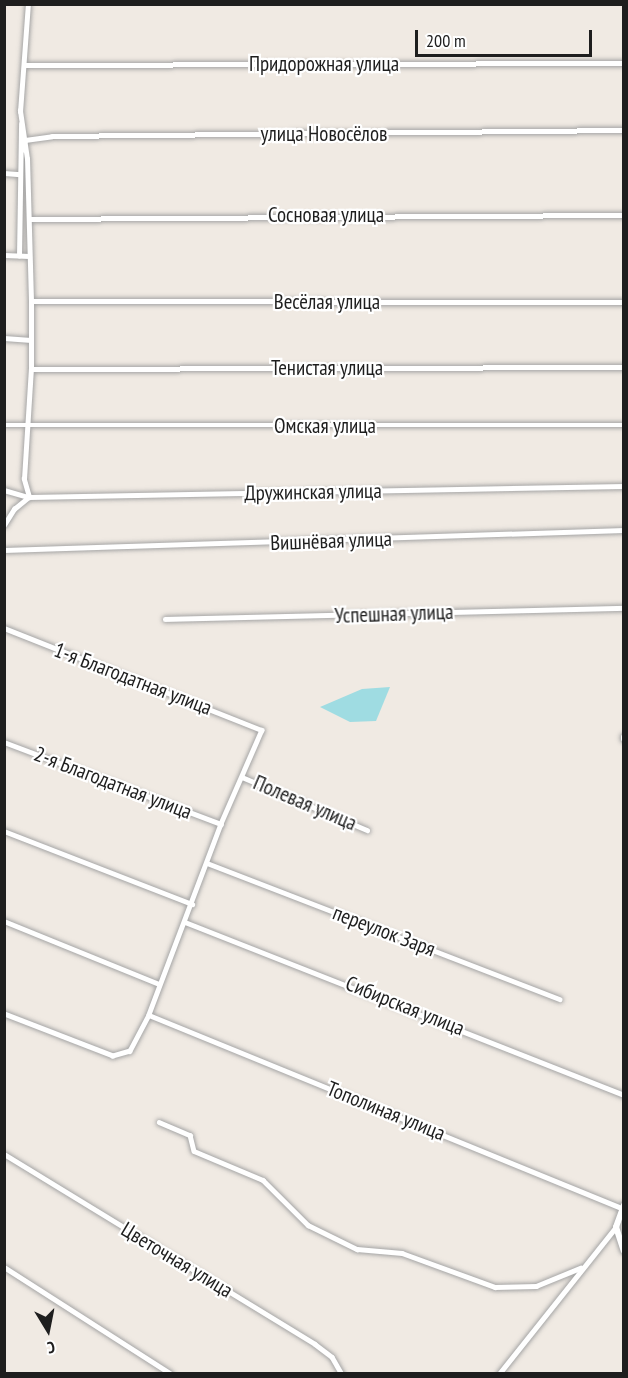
<!DOCTYPE html>
<meta charset="utf-8">
<style>
body{margin:0}
#map{position:relative;width:628px;height:1378px;overflow:hidden;background:#f0eae3;font-family:"PT Sans Narrow",sans-serif}
div>[style]{position:absolute}
.water>*{inset:0;background:#9fdce2}
.roads{filter:drop-shadow(0 0 2px #a5a5a5) drop-shadow(0 0 2px #a5a5a5)}
.minor>*{height:4.5px;margin:-2.25px;padding:0 2.25px;transform-origin:2.25px;border-radius:2.25px;background:#fff}
.tertiary>*{height:6px;margin:-3px;padding:0 3px;transform-origin:3px;border-radius:3px;background:#fff}
span{translate:-50% -50%;white-space:nowrap;text-align:center;line-height:1.15;-webkit-text-stroke:4.5px #fff;paint-order:stroke}
.street-label{font-size:21px;color:#1e1e1e}
.frame{position:absolute;inset:0;border:6px solid #1e1e1e;pointer-events:none}
.north{position:absolute;left:18px;top:1300px;width:60px;height:60px;-webkit-text-stroke:4px #fff;paint-order:stroke;rotate:170deg;font-size:16px;font-weight:700;line-height:24px;text-align:center;color:#1e1e1e}
.north::after{content:'';display:block;margin:auto;width:21px;height:27px;background:#1e1e1e;clip-path:polygon(50% 0,100% 100%,50% 72%,0 100%)}
.scale{position:absolute;left:415px;top:30px;width:177px;height:27px;box-sizing:border-box;border:3px solid #1e1e1e;border-top:0;padding-left:8px;font-size:18px;line-height:21px;white-space:nowrap;color:#1e1e1e;-webkit-text-stroke:4px #fff;paint-order:stroke}
</style>
<div id="map">
<div class="water">
<i style="clip-path:polygon(390px 687px,376px 721px,350px 722px,320px 707px,362px 689px)"></i>
</div>
<div class="roads">
<div class="minor">
<i style="left:24px;top:65px;width:600px;rotate:-0.19deg"></i>
<i style="left:20px;top:112px;width:108px;rotate:-85.8deg"></i>
<i style="left:22px;top:150px;width:10px;rotate:-73deg"></i>
<i style="left:25px;top:140px;width:27px;rotate:-8deg"></i>
<i style="left:52px;top:136px;width:572px;rotate:-0.6deg"></i>
<i style="left:4px;top:173px;width:16px;rotate:4deg"></i>
<i style="left:29px;top:219px;width:595px;rotate:-0.39deg"></i>
<i style="left:4px;top:255px;width:25px;rotate:2deg"></i>
<i style="left:19px;top:256px;width:132px;rotate:-89.1deg"></i>
<i style="left:31px;top:301px;width:593px;rotate:0.1deg"></i>
<i style="left:4px;top:338px;width:27px;rotate:4deg"></i>
<i style="left:31px;top:369px;width:593px;rotate:-0.19deg"></i>
<i style="left:4px;top:425px;width:620px"></i>
<i style="left:4px;top:490px;width:26px;rotate:16deg"></i>
<i style="left:29px;top:497px;width:595px;rotate:-1.06deg"></i>
<i style="left:4px;top:525px;width:19px;rotate:-58deg"></i>
<i style="left:14px;top:509px;width:19px;rotate:-39deg"></i>
<i style="left:29px;top:497px;width:19px;rotate:-106deg"></i>
<i style="left:24px;top:479px;width:110px;rotate:-86.4deg"></i>
<i style="left:31px;top:369px;width:68px;rotate:-90deg"></i>
<i style="left:31px;top:301px;width:142px;rotate:-91.6deg"></i>
<i style="left:27px;top:159px;width:49px;rotate:-98.3deg"></i>
<i style="left:4px;top:550px;width:620px;rotate:-1.85deg"></i>
<i style="left:165px;top:619px;width:459px;rotate:-1.4deg"></i>
<i style="left:4px;top:628px;width:277px;rotate:21.6deg"></i>
<i style="left:262px;top:730px;width:103px;rotate:113.6deg"></i>
<i style="left:221px;top:824px;width:204px;rotate:110.7deg"></i>
<i style="left:149px;top:1015px;width:41px;rotate:117.8deg"></i>
<i style="left:130px;top:1051px;width:18px;rotate:164deg"></i>
<i style="left:113px;top:1056px;width:117px;rotate:-158.9deg"></i>
<i style="left:4px;top:742px;width:232px;rotate:20.7deg"></i>
<i style="left:242px;top:777px;width:136px;rotate:23deg"></i>
<i style="left:4px;top:831px;width:202px;rotate:21.2deg"></i>
<i style="left:207px;top:863px;width:378px;rotate:21.1deg"></i>
<i style="left:4px;top:921px;width:167px;rotate:22.1deg"></i>
<i style="left:185px;top:922px;width:472px;rotate:21.5deg"></i>
<i style="left:149px;top:1015px;width:513px;rotate:22.22deg"></i>
<i style="left:159px;top:1122px;width:34px;rotate:23deg"></i>
<i style="left:190px;top:1135px;width:16px;rotate:76deg"></i>
<i style="left:194px;top:1151px;width:75px;rotate:22.8deg"></i>
<i style="left:263px;top:1180px;width:64px;rotate:45deg"></i>
<i style="left:308px;top:1225px;width:55px;rotate:26.1deg"></i>
<i style="left:357px;top:1249px;width:45px;rotate:5.1deg"></i>
<i style="left:402px;top:1253px;width:99px;rotate:20.1deg"></i>
<i style="left:495px;top:1287px;width:41px;rotate:-1.4deg"></i>
<i style="left:536px;top:1286px;width:48px;rotate:-22.2deg"></i>
<i style="left:4px;top:1154px;width:364px;rotate:31.4deg"></i>
<i style="left:315px;top:1344px;width:21px;rotate:37deg"></i>
<i style="left:332px;top:1357px;width:20px;rotate:60deg"></i>
<i style="left:4px;top:1267px;width:198px;rotate:32.6deg"></i>
<i style="left:499px;top:1374px;width:188px;rotate:-51.5deg"></i>
</div>
<div class="tertiary">
<i style="left:624px;top:737px;width:2px;rotate:90deg"></i>
<i style="left:624px;top:1205px;width:23px;rotate:110deg"></i>
<i style="left:616px;top:1227px;width:25px;rotate:72deg"></i>
</div>
</div>
<div class="street-label">
<span style="left:324px;top:64px">Придорожная улица</span>
<span style="left:324px;top:134px">улица Новосёлов</span>
<span style="left:326px;top:215px">Сосновая улица</span>
<span style="left:327px;top:302px">Весёлая улица</span>
<span style="left:327px;top:368px">Тенистая улица</span>
<span style="left:325px;top:426px">Омская улица</span>
<span style="left:313px;top:492px;rotate:-1deg">Дружинская улица</span>
<span style="left:331px;top:541px;rotate:-2deg">Вишнёвая улица</span>
<span style="left:394px;top:614px;rotate:-2deg">Успешная улица</span>
<span style="left:133px;top:679px;rotate:21deg">1-я Благодатная улица</span>
<span style="left:113px;top:783px;rotate:21deg">2-я Благодатная улица</span>
<span style="left:305px;top:803px;rotate:23deg">Полевая улица</span>
<span style="left:384px;top:931px;rotate:21deg">переулок Заря</span>
<span style="left:405px;top:1006px;rotate:22deg">Сибирская улица</span>
<span style="left:386px;top:1111px;rotate:22deg">Тополиная улица</span>
<span style="left:177px;top:1260px;rotate:31deg">Цветочная улица</span>
</div>
<div class="frame"></div>
<div class="north">С</div>
<div class="scale">200 m</div>
</div>
